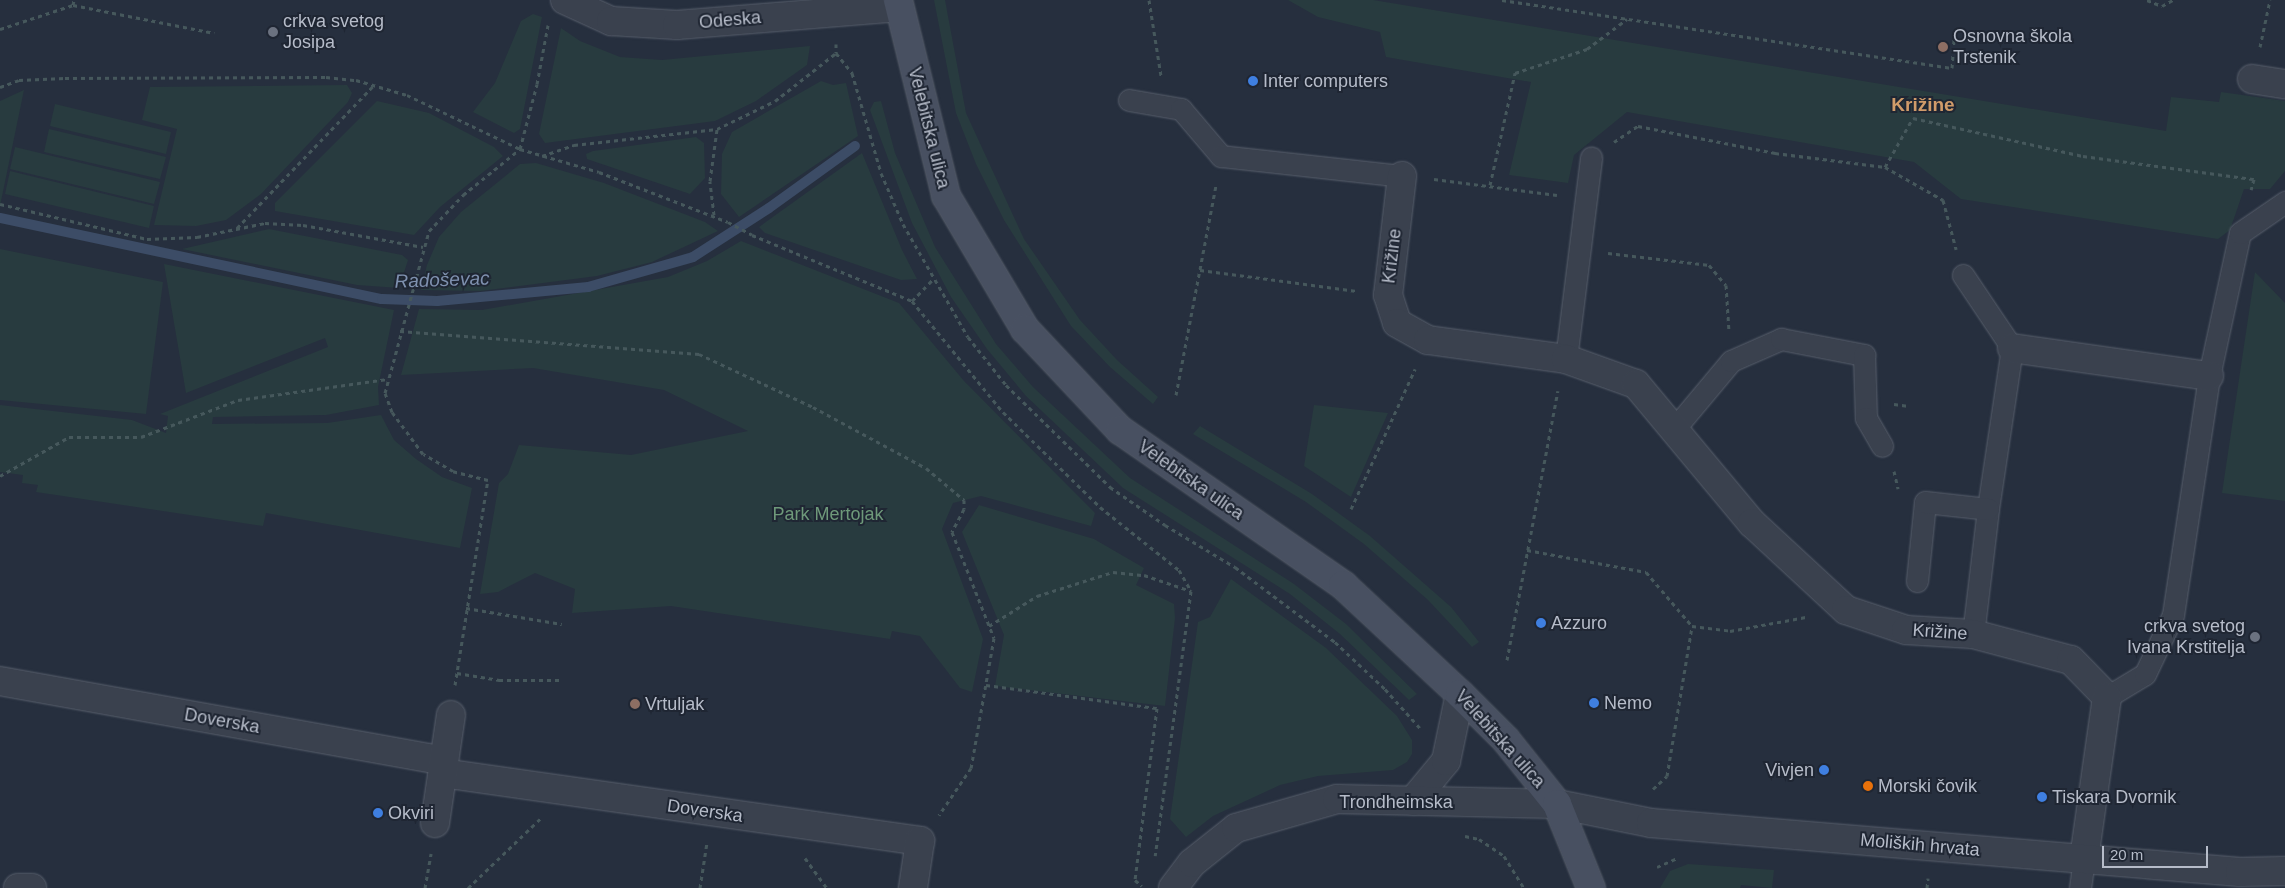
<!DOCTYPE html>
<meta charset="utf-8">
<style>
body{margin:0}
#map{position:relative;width:2285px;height:888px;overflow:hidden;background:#262f3e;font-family:Arial,sans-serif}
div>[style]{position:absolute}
.green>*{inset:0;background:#283b3f}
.stream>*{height:10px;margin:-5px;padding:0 5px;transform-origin:5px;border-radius:5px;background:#3c4c66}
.path>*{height:3px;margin-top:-1.5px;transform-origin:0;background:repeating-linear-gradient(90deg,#46585c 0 4px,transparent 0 8px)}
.roads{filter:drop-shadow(0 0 1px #585f6c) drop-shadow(0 0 1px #585f6c)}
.lane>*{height:21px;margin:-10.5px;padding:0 10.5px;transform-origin:10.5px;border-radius:10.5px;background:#3a414e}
.street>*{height:28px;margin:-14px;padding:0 14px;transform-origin:14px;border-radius:14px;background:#3a414e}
.secondary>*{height:28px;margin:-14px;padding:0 14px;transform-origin:14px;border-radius:14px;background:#485061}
.dots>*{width:14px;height:14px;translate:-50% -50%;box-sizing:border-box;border:2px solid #1f2633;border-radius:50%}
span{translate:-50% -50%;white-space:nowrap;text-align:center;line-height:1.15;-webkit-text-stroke:4px #1f2633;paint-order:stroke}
.street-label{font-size:18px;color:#b6bcc9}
.poi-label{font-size:18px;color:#b6bcc9}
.left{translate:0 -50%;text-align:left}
.right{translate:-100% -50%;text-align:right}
.park-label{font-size:18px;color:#6e997a}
.neighbourhood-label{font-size:19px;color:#d09b6a;font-weight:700}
.water-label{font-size:19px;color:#7f91af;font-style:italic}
.scale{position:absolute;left:2102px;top:846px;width:106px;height:22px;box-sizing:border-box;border:2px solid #b6bcc9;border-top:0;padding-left:6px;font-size:15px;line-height:18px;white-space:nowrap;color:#b6bcc9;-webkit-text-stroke:4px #1f2633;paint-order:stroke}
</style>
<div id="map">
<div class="green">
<i style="clip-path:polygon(934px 0,945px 0,966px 113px,1024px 239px,1080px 320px,1117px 360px,1158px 397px,1153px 404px,1110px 367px,1071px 326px,1004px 220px,976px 164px,956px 113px)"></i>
<i style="clip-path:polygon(1288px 0,1373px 0,2166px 131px,2171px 97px,2219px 102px,2221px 92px,2285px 101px,2285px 171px,2270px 189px,2244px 189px,2230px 230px,2218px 239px,1961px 199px,1914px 162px,1627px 112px,1574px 155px,1568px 183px,1509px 175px,1531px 82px,1386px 57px,1380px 32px,1318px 17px)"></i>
<i style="clip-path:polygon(533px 14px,542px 17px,520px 129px,514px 133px,473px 112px,495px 83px,521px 21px)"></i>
<i style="clip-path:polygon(561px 28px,580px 41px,620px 57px,662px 60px,810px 46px,807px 65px,756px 101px,715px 121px,545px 143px,539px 134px)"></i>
<i style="clip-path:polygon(821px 81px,833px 85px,846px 83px,858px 136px,739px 217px,721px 194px,722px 154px,732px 132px)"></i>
<i style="clip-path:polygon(347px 85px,352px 93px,348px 102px,261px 194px,226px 220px,196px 226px,154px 225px,177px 129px,142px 120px,150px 87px)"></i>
<i style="clip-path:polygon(24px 90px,0 206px,0 101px)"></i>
<i style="clip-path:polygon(377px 101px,429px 113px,494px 147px,503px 156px,440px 207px,414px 235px,275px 211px,275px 203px)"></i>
<i style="clip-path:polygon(881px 101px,895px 153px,935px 247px,996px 344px,1033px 387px,1130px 478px,1294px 584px,1346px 624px,1417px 694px,1409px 700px,1340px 634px,1290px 594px,1123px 488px,1026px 396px,987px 349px,951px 297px,912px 223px,870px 110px,874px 102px)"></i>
<i style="clip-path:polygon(55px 104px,171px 132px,166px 154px,50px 126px)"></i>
<i style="clip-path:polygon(49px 129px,166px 157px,160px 179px,44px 152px)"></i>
<i style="clip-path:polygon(696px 137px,704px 143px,705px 178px,690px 194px,587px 159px,586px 154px,593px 151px)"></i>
<i style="clip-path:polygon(15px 147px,160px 182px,154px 204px,10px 169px)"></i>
<i style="clip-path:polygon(862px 153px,902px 250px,917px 279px,901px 280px,765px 233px,759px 227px)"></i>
<i style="clip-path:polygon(536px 163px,604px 183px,705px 222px,718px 231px,652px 262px,597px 276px,480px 291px,421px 290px,427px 265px,439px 237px,461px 212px,520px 164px)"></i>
<i style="clip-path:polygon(10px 171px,154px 206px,149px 228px,5px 194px)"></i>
<i style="clip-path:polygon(269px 229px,402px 255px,408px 260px,399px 288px,357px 285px,182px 249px)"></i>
<i style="clip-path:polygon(741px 241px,899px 303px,964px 381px,1095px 513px,1091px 526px,981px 496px,953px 503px,942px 529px,983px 639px,972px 692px,960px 688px,920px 636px,892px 631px,890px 639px,671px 606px,572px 613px,575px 589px,535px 573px,498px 592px,480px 594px,499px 483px,508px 474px,519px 445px,631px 455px,748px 431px,664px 390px,533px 368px,401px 375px,419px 309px,482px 310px,668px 277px,707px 261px)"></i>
<i style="clip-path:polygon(0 249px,163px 282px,146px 414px,0 400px)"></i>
<i style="clip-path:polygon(164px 264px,394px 310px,378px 387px,379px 405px,326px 415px,213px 417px,212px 424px,327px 423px,381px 415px,394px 440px,416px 459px,442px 477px,472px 488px,460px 548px,266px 513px,263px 526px,36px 492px,38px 485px,22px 483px,23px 475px,0 472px,0 405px,132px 420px,166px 433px,168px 416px,160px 414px,328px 347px,325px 338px,186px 393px)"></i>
<i style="clip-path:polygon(2255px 272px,2285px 303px,2285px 501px,2222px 493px)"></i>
<i style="clip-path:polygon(1314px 405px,1388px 413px,1351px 497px,1304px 466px)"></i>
<i style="clip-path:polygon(1200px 426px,1312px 494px,1370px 536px,1451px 607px,1479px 642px,1472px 647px,1428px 600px,1364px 544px,1306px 502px,1193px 434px)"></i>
<i style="clip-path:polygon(979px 505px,1094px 539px,1144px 568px,1136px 585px,1174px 604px,1175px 618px,1165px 706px,995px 686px,1004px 635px,962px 532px)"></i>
<i style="clip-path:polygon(1231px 579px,1326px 648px,1397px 716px,1412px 740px,1412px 754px,1407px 762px,1393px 770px,1318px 776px,1280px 785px,1213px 816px,1186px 837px,1170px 819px,1198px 622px,1210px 617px)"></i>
<i style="clip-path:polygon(1688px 864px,1774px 870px,1772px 888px,1741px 885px,1740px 888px,1660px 888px,1670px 871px)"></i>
</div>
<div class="stream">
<i style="left:0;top:218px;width:390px;rotate:12deg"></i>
<i style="left:382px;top:299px;width:55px;rotate:2.1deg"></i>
<i style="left:437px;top:301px;width:152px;rotate:-5.3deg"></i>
<i style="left:588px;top:287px;width:109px;rotate:-15.9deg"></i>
<i style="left:693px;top:257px;width:90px;rotate:-32.8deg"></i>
<i style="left:769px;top:208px;width:106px;rotate:-35.8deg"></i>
</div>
<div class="path">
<i style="left:1149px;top:0;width:77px;rotate:81deg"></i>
<i style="left:1502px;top:0;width:455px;rotate:8.6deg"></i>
<i style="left:1952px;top:68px;width:30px;rotate:-86deg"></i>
<i style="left:2147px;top:0;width:16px;rotate:22deg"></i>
<i style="left:2162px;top:6px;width:13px;rotate:-29deg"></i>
<i style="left:73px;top:5px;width:144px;rotate:11.2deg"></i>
<i style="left:0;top:29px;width:77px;rotate:-18.2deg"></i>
<i style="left:73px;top:5px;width:5px;rotate:-79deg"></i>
<i style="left:836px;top:44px;width:9px;rotate:90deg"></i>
<i style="left:836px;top:53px;width:26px;rotate:51deg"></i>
<i style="left:852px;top:73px;width:104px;rotate:73.8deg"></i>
<i style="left:881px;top:173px;width:56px;rotate:66.7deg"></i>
<i style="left:903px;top:224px;width:130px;rotate:60.1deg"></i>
<i style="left:968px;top:337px;width:61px;rotate:51.6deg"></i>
<i style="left:1006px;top:385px;width:146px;rotate:44.4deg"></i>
<i style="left:1110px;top:487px;width:67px;rotate:34.6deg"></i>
<i style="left:1165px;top:525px;width:82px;rotate:31deg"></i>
<i style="left:1235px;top:567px;width:125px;rotate:36.9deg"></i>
<i style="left:1335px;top:642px;width:69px;rotate:43.2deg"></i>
<i style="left:1385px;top:689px;width:52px;rotate:48.1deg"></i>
<i style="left:2260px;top:47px;width:48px;rotate:-78deg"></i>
<i style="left:0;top:87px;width:20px;rotate:-20deg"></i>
<i style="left:19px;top:80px;width:46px;rotate:-2.5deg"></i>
<i style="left:65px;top:78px;width:261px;rotate:-0.2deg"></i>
<i style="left:326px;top:77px;width:30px;rotate:6deg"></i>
<i style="left:356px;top:80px;width:53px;rotate:16.4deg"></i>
<i style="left:407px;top:95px;width:125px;rotate:25.5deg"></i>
<i style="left:520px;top:149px;width:82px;rotate:16.2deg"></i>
<i style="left:599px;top:172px;width:138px;rotate:21.2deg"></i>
<i style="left:728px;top:222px;width:27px;rotate:28deg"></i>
<i style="left:752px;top:235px;width:173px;rotate:22.4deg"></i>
<i style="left:912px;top:301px;width:144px;rotate:50.7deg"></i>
<i style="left:1003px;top:412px;width:136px;rotate:44.4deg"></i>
<i style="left:1100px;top:507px;width:101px;rotate:38.6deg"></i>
<i style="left:1179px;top:570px;width:24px;rotate:60deg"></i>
<i style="left:1191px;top:591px;width:267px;rotate:97.7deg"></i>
<i style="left:1614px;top:142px;width:29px;rotate:-34deg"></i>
<i style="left:1638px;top:126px;width:140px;rotate:11.1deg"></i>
<i style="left:1775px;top:153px;width:111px;rotate:7.3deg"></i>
<i style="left:1885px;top:167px;width:56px;rotate:-60.3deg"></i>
<i style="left:1913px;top:118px;width:174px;rotate:12.6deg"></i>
<i style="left:2083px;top:156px;width:173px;rotate:7.7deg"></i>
<i style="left:2254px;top:179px;width:11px;rotate:105deg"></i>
<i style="left:542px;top:156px;width:34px;rotate:-19deg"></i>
<i style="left:574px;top:145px;width:144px;rotate:-6.4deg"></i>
<i style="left:717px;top:129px;width:64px;rotate:-25.8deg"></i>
<i style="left:775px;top:101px;width:78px;rotate:-38.2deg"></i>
<i style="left:1885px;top:167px;width:67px;rotate:29.6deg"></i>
<i style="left:1943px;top:200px;width:51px;rotate:75.1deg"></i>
<i style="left:1434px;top:179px;width:124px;rotate:7.4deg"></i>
<i style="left:1490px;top:185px;width:115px;rotate:-77.4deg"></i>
<i style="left:1515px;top:73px;width:76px;rotate:-18.4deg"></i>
<i style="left:1587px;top:49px;width:50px;rotate:-36.9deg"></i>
<i style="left:0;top:204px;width:151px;rotate:13.4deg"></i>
<i style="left:147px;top:239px;width:50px;rotate:-2.3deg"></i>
<i style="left:197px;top:237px;width:69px;rotate:-11.6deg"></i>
<i style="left:265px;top:223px;width:38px;rotate:3deg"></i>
<i style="left:303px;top:225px;width:122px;rotate:10.4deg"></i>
<i style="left:714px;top:215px;width:34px;rotate:-97deg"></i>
<i style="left:710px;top:181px;width:52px;rotate:-82.3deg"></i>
<i style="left:237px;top:228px;width:197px;rotate:-46.2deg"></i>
<i style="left:1608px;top:253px;width:102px;rotate:6.8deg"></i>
<i style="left:1709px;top:265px;width:26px;rotate:50deg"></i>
<i style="left:1726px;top:285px;width:46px;rotate:86.3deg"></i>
<i style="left:1200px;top:270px;width:158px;rotate:7.6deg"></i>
<i style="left:912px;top:301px;width:29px;rotate:-46deg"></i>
<i style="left:400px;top:331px;width:300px;rotate:4.4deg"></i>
<i style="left:699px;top:354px;width:126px;rotate:24.9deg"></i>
<i style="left:813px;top:407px;width:128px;rotate:28.4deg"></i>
<i style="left:926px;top:468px;width:50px;rotate:40.1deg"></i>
<i style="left:964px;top:500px;width:9px;rotate:90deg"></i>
<i style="left:964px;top:509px;width:26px;rotate:118deg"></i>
<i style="left:952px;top:532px;width:114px;rotate:68.4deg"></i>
<i style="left:994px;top:638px;width:132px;rotate:100deg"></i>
<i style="left:971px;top:768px;width:57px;rotate:124.2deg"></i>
<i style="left:1176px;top:395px;width:214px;rotate:-79.2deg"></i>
<i style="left:1894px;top:404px;width:15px;rotate:8deg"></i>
<i style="left:1894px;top:471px;width:18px;rotate:77deg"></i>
<i style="left:0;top:476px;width:79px;rotate:-29.5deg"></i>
<i style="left:69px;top:437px;width:72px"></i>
<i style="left:141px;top:437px;width:104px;rotate:-20.9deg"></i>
<i style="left:238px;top:400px;width:151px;rotate:-8deg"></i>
<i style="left:1351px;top:509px;width:154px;rotate:-65.4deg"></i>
<i style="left:1527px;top:550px;width:121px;rotate:10.5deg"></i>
<i style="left:1646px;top:572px;width:71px;rotate:49.6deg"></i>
<i style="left:466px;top:608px;width:97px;rotate:9.5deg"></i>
<i style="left:989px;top:626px;width:57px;rotate:-32deg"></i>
<i style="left:1037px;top:596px;width:80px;rotate:-17.5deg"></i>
<i style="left:1113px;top:572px;width:31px;rotate:6deg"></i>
<i style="left:1144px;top:575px;width:50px;rotate:18.8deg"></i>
<i style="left:1507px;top:660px;width:274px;rotate:-79.3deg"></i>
<i style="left:457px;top:673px;width:43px;rotate:9.5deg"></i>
<i style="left:499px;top:680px;width:64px"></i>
<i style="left:455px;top:685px;width:208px;rotate:-80.9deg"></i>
<i style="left:488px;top:480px;width:36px;rotate:-166deg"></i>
<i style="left:453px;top:471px;width:34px;rotate:-150deg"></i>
<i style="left:423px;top:454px;width:52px;rotate:-126.4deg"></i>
<i style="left:392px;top:412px;width:20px;rotate:-110deg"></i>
<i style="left:385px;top:393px;width:168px;rotate:-74.8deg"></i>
<i style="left:429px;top:231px;width:50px;rotate:-46.6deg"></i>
<i style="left:463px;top:195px;width:73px;rotate:-38.9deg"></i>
<i style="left:520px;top:149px;width:67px;rotate:-75.3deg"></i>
<i style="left:537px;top:84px;width:60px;rotate:-79.4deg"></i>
<i style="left:986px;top:685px;width:173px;rotate:7.7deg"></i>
<i style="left:1157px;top:708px;width:173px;rotate:97.3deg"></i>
<i style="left:1135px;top:880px;width:9px;rotate:41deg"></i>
<i style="left:1653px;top:789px;width:19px;rotate:-43deg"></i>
<i style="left:1667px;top:776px;width:152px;rotate:-80.5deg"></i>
<i style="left:1692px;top:626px;width:38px;rotate:7deg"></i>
<i style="left:1730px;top:631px;width:77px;rotate:-10.4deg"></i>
<i style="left:1465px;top:836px;width:14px;rotate:12deg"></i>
<i style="left:1479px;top:839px;width:30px;rotate:34deg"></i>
<i style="left:1504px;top:856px;width:38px;rotate:58deg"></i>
<i style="left:805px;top:858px;width:37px;rotate:54deg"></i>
<i style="left:1657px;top:867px;width:22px;rotate:-24deg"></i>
<i style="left:425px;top:888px;width:35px;rotate:-80deg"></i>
<i style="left:468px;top:888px;width:100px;rotate:-43.8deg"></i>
<i style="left:700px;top:888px;width:47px;rotate:-81.3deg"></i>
<i style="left:1927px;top:888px;width:10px;rotate:-84deg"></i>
</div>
<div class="roads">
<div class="lane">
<i style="left:1129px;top:100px;width:53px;rotate:9.8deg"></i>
<i style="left:1181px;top:109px;width:62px;rotate:49.6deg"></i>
<i style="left:1221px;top:156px;width:182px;rotate:6.3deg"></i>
<i style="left:1963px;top:275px;width:88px;rotate:56.1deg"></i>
<i style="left:2012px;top:348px;width:163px;rotate:98.5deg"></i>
<i style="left:1988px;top:509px;width:126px;rotate:96.8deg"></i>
<i style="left:1566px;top:359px;width:203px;rotate:-82.9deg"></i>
<i style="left:1675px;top:428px;width:87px;rotate:-50.1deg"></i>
<i style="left:1731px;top:361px;width:55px;rotate:-23.7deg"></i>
<i style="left:1781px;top:339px;width:85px;rotate:10.9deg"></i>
<i style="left:1864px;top:355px;width:63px;rotate:88.2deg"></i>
<i style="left:1866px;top:418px;width:32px;rotate:60deg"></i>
<i style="left:1917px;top:581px;width:79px;rotate:-84.2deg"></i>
<i style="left:1925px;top:502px;width:63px;rotate:6.3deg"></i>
<i style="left:2107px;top:697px;width:44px;rotate:-31.2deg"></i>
<i style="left:2145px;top:674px;width:65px;rotate:-64.6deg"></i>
<i style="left:2173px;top:615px;width:242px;rotate:-81.4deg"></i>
<i style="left:2209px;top:376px;width:146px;rotate:-77.8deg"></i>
<i style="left:2240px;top:233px;width:55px;rotate:-34.6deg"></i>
<i style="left:2080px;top:888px;width:30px;rotate:-82deg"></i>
</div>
<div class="street">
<i style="left:565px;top:0;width:51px;rotate:24.5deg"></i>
<i style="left:611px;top:21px;width:66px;rotate:3.5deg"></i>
<i style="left:677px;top:25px;width:223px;rotate:-4.6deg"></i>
<i style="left:2252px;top:79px;width:33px;rotate:9deg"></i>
<i style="left:1402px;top:176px;width:120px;rotate:96.7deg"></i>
<i style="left:1388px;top:295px;width:29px;rotate:72deg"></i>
<i style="left:1397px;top:323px;width:35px;rotate:29deg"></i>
<i style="left:1428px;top:340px;width:139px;rotate:7.8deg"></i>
<i style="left:1566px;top:359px;width:74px;rotate:19.7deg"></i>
<i style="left:1636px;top:384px;width:181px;rotate:50.2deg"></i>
<i style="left:1752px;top:523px;width:128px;rotate:42.8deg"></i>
<i style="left:1846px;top:610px;width:63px;rotate:18.4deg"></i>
<i style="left:1906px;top:630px;width:67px;rotate:3.4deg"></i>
<i style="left:1973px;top:634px;width:101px;rotate:14.9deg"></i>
<i style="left:2071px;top:660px;width:52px;rotate:45.8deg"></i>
<i style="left:2107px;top:697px;width:163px;rotate:98.1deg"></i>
<i style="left:2012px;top:348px;width:199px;rotate:8.1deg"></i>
<i style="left:0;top:681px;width:451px;rotate:10.2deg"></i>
<i style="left:443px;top:773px;width:482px;rotate:8.1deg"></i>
<i style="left:920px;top:841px;width:48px;rotate:98.5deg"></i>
<i style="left:1413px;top:801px;width:52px;rotate:-50.5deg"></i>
<i style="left:1446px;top:761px;width:68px;rotate:-78.2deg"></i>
<i style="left:435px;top:823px;width:109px;rotate:-81.6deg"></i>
<i style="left:18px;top:888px;width:14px"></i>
<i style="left:1173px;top:888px;width:31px;rotate:-53deg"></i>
<i style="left:1192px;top:863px;width:56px;rotate:-38.5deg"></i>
<i style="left:1236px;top:828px;width:105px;rotate:-16deg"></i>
<i style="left:1337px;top:799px;width:220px;rotate:1.3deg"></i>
<i style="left:1557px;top:804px;width:96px;rotate:11.4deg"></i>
<i style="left:1651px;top:823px;width:591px;rotate:4.76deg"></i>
<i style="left:2240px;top:872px;width:45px;rotate:-1.3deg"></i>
</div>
<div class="secondary">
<i style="left:898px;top:0;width:202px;rotate:76.2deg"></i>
<i style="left:946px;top:196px;width:155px;rotate:59.3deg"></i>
<i style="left:1025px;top:329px;width:139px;rotate:46.8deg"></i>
<i style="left:1120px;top:430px;width:272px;rotate:34.8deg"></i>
<i style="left:1343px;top:585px;width:160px;rotate:43deg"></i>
<i style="left:1460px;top:694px;width:65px;rotate:45deg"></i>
<i style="left:1506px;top:740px;width:82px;rotate:51.4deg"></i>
<i style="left:1557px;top:804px;width:91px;rotate:68deg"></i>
</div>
</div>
<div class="dots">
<i style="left:273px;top:32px;background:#6b7280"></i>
<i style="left:1943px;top:47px;background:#8d6e63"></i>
<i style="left:1253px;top:81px;background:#3f7fe0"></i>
<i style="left:1541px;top:623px;background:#3f7fe0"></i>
<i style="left:2255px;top:637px;background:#6b7280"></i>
<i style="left:1594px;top:703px;background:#3f7fe0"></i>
<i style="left:635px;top:704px;background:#8d6e63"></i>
<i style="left:1824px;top:770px;background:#3f7fe0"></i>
<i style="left:1868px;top:786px;background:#e8710a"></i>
<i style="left:2042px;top:797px;background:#3f7fe0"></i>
<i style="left:378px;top:813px;background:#3f7fe0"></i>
</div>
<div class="street-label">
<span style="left:730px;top:20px;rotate:-5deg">Odeska</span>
<span style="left:929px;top:128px;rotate:76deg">Velebitska ulica</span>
<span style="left:1392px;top:256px;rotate:-83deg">Križine</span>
<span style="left:1191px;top:480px;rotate:35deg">Velebitska ulica</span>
<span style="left:1940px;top:632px;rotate:4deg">Križine</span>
<span style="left:222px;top:721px;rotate:10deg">Doverska</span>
<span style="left:1500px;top:739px;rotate:48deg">Velebitska ulica</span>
<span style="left:1396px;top:802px">Trondheimska</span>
<span style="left:705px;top:811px;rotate:8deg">Doverska</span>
<span style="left:1920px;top:845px;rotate:5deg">Moliških hrvata</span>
</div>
<div class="poi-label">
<span class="left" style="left:283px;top:32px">crkva svetog<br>Josipa</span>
<span class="left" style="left:1953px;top:47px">Osnovna škola<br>Trstenik</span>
<span class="left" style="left:1263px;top:81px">Inter computers</span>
<span class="left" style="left:1551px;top:623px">Azzuro</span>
<span class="right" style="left:2245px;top:637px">crkva svetog<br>Ivana Krstitelja</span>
<span class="left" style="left:1604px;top:703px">Nemo</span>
<span class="left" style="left:645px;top:704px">Vrtuljak</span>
<span class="right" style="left:1814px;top:770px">Vivjen</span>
<span class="left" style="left:1878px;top:786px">Morski čovik</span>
<span class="left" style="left:2052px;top:797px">Tiskara Dvornik</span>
<span class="left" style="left:388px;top:813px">Okviri</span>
</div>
<div class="park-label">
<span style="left:828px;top:514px">Park Mertojak</span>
</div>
<div class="neighbourhood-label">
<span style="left:1923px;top:105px">Križine</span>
</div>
<div class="water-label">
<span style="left:442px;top:280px;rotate:-2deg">Radoševac</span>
</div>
<div class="scale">20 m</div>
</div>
